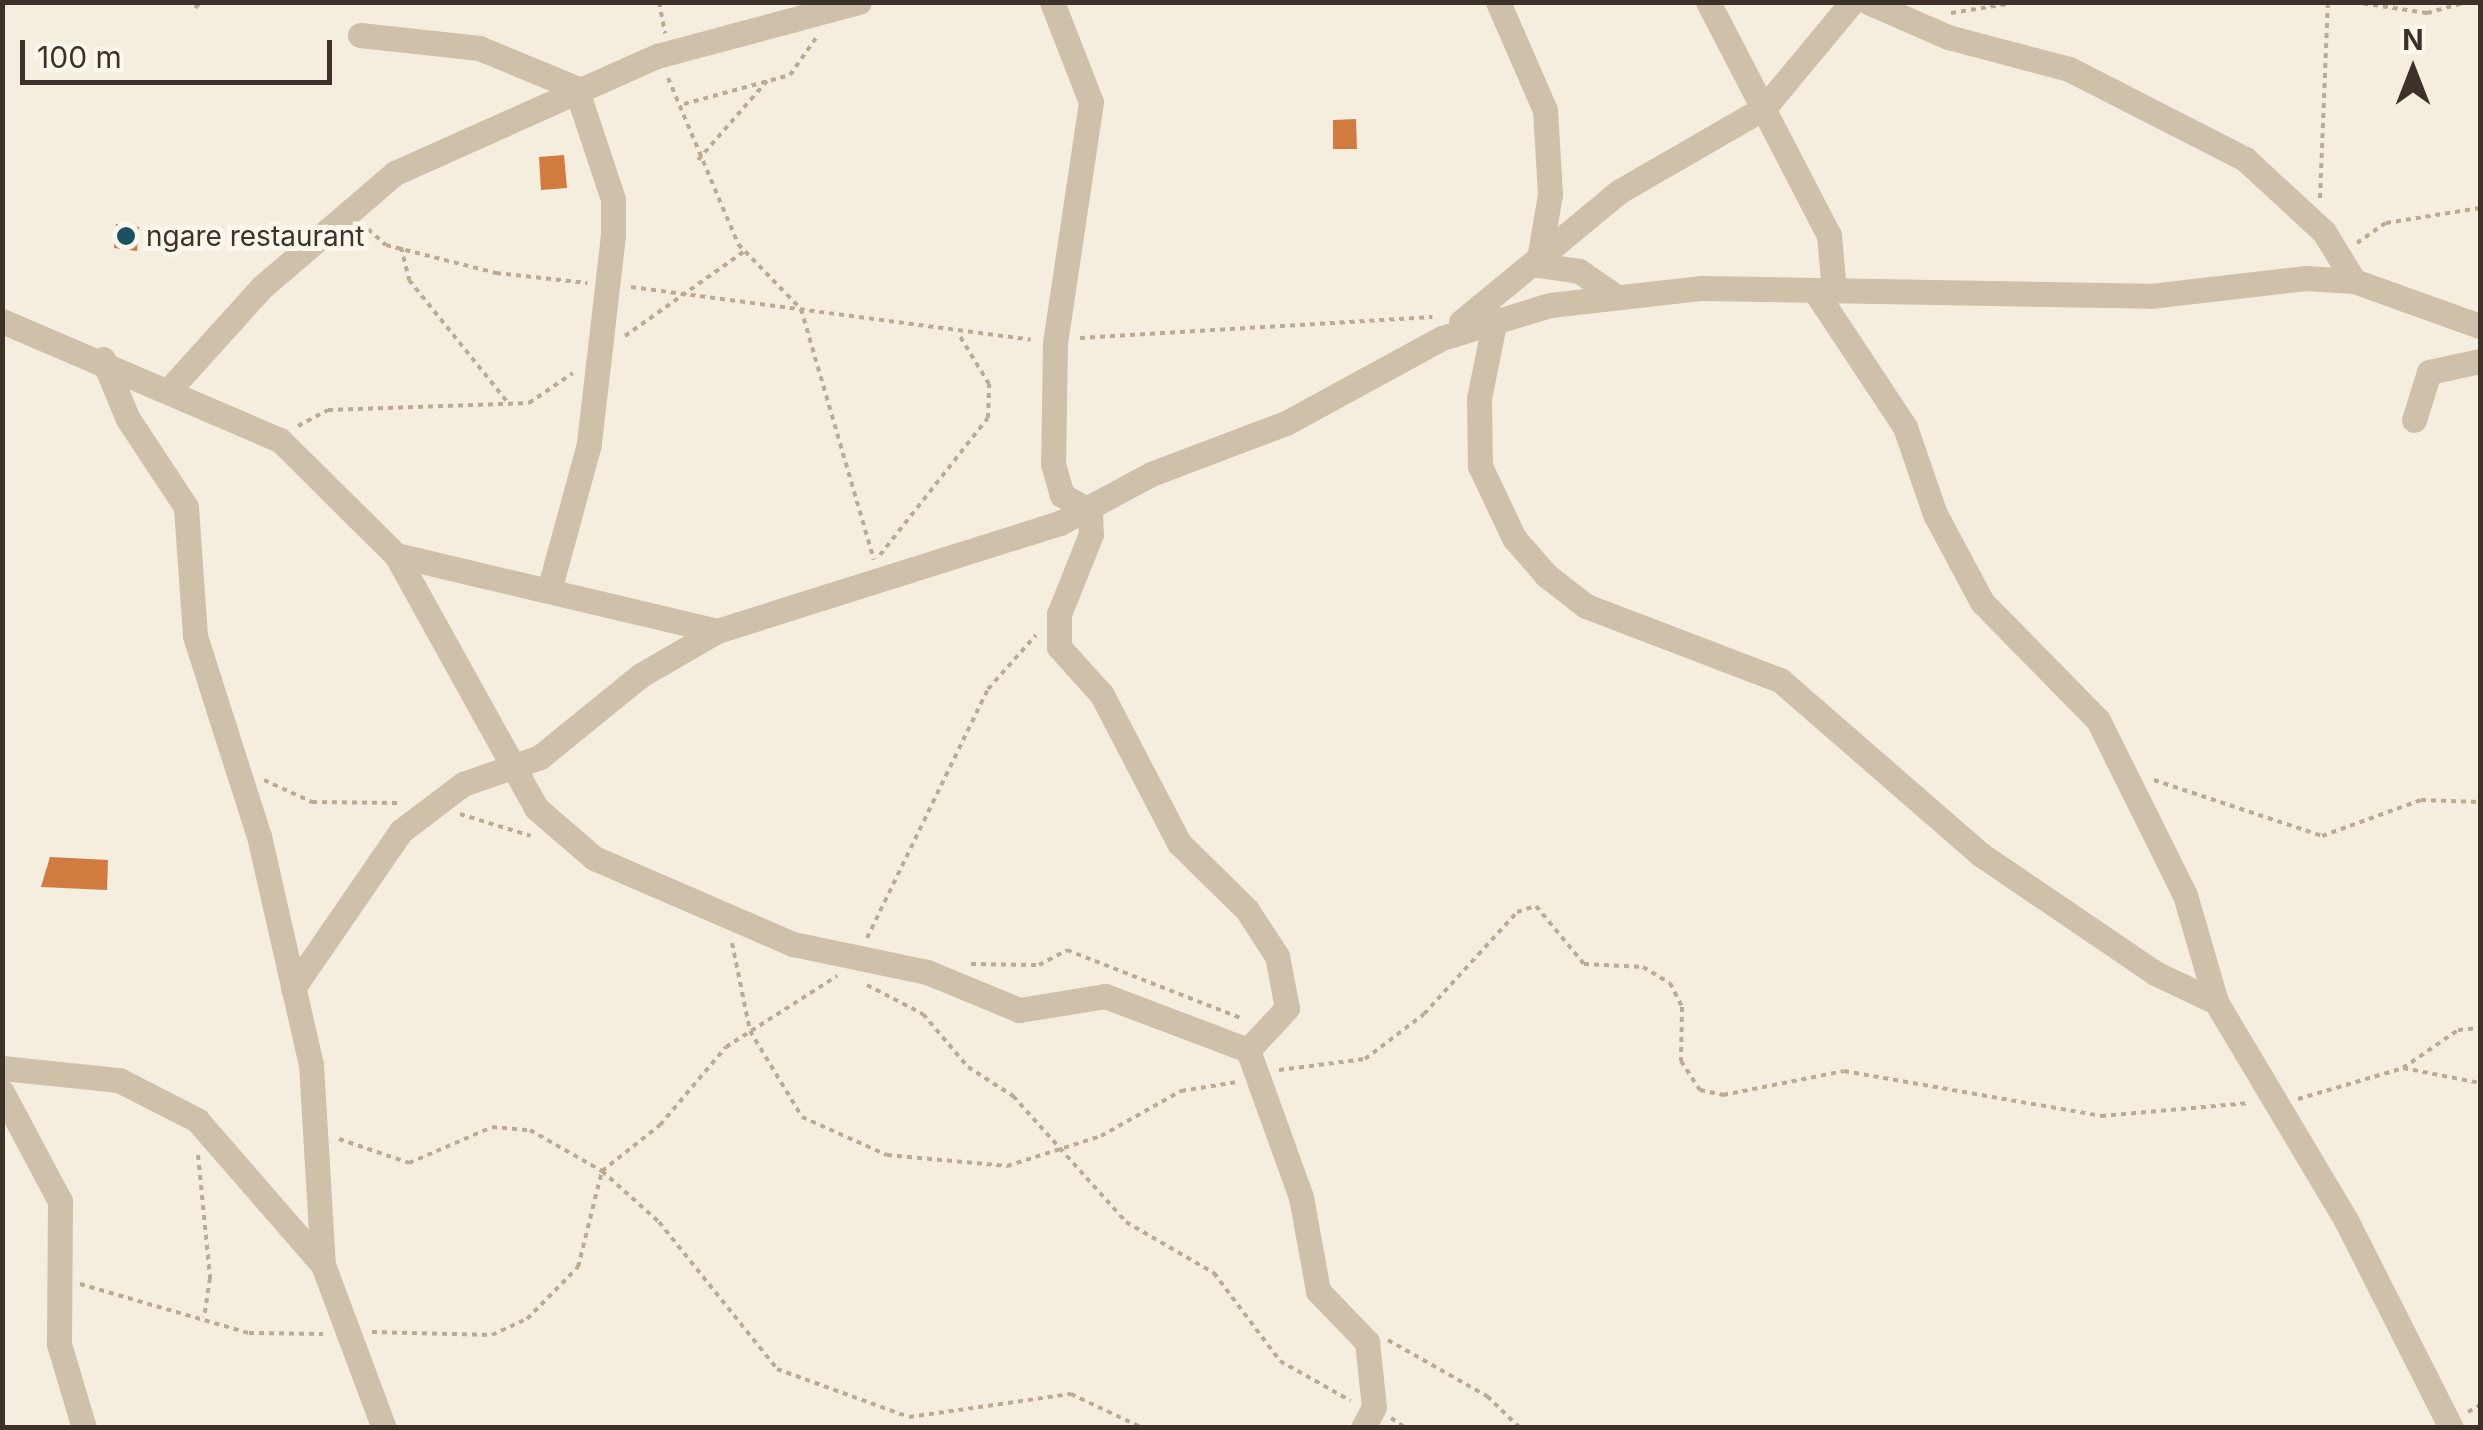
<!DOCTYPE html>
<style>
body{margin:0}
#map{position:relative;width:2483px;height:1430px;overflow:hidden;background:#f5eedf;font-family:Inter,sans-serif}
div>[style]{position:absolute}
.building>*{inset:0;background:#d17b41}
.path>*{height:4px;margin-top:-2px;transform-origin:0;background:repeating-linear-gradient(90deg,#bbab93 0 5px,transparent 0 10px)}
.minor>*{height:25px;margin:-12.5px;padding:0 12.5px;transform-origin:12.5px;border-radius:12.5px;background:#cfc1a9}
.dots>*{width:28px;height:28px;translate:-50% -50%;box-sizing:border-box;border:5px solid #fcf7ed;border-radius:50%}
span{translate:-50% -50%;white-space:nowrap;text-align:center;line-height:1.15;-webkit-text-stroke:10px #fcf7ed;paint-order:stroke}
.poi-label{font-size:28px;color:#3c322a}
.left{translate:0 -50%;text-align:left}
.frame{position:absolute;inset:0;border:5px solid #3c322a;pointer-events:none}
.north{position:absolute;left:2363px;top:20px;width:100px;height:100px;-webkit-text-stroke:8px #fcf7ed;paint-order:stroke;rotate:0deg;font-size:28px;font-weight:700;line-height:40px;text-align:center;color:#3c322a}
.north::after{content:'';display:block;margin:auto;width:35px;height:45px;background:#3c322a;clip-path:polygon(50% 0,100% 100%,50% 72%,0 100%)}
.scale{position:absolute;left:20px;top:40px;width:312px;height:45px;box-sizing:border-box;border:5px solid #3c322a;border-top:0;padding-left:12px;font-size:30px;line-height:35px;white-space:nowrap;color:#3c322a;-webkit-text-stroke:8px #fcf7ed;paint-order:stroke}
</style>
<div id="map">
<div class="building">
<i style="clip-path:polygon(1356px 119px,1357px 149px,1333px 149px,1333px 120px)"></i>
<i style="clip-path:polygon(564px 155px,567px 188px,541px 190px,539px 157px)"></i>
<i style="clip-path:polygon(116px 224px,139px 227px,137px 251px,114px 248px)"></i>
<i style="clip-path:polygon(50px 857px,108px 860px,107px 890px,41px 887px)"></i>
</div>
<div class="path">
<i style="left:659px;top:2px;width:32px;rotate:79deg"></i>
<i style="left:2215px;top:2px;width:12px"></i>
<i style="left:2353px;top:2px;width:75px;rotate:8.5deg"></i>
<i style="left:2427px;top:13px;width:41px;rotate:-15.4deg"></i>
<i style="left:195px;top:8px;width:8px;rotate:-45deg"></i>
<i style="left:1951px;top:13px;width:69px;rotate:-9.2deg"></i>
<i style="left:668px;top:78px;width:180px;rotate:67.1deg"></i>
<i style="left:738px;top:244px;width:91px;rotate:45.9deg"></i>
<i style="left:801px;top:309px;width:261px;rotate:73.8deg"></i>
<i style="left:684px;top:104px;width:110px;rotate:-15.3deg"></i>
<i style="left:790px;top:75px;width:45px;rotate:-54.9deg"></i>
<i style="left:698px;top:160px;width:105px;rotate:-48.9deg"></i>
<i style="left:2320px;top:198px;width:196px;rotate:-87.7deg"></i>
<i style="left:368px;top:229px;width:24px;rotate:42deg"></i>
<i style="left:386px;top:245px;width:114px;rotate:14.3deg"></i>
<i style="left:496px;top:273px;width:92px;rotate:6.3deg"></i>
<i style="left:2357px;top:243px;width:35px;rotate:-35deg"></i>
<i style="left:2386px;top:223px;width:95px;rotate:-9.1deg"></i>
<i style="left:401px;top:247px;width:34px;rotate:76deg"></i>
<i style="left:409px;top:280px;width:161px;rotate:51.1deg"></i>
<i style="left:631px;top:287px;width:403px;rotate:7.5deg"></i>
<i style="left:625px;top:336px;width:145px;rotate:-35.4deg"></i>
<i style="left:1080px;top:338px;width:353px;rotate:-3.4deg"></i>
<i style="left:298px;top:426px;width:34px;rotate:-28deg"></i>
<i style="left:328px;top:410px;width:201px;rotate:-2deg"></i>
<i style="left:529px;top:403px;width:53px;rotate:-34.3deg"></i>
<i style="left:880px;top:555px;width:174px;rotate:-51.8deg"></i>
<i style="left:988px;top:418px;width:34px;rotate:-88deg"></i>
<i style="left:989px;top:384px;width:60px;rotate:-121.3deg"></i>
<i style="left:264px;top:780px;width:53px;rotate:24.6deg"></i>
<i style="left:312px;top:802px;width:86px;rotate:0.7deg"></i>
<i style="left:2154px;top:780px;width:177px;rotate:18.4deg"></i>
<i style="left:2322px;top:836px;width:105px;rotate:-20deg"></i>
<i style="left:2421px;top:800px;width:59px;rotate:1.9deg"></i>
<i style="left:460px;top:814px;width:74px;rotate:17.2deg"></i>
<i style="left:867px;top:938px;width:277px;rotate:-64.1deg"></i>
<i style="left:988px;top:689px;width:72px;rotate:-48.4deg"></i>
<i style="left:732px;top:943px;width:90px;rotate:78.4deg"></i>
<i style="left:750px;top:1031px;width:100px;rotate:58.8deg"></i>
<i style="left:802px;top:1117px;width:93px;rotate:24.1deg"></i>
<i style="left:887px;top:1155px;width:121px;rotate:5.2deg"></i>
<i style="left:1007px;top:1166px;width:99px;rotate:-17.7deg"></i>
<i style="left:1101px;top:1136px;width:92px;rotate:-29.4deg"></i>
<i style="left:1181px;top:1091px;width:57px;rotate:-9.1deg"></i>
<i style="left:971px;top:964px;width:68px;rotate:0.8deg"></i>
<i style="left:1039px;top:965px;width:32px;rotate:-28deg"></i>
<i style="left:1067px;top:950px;width:189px;rotate:21.4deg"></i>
<i style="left:867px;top:985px;width:63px;rotate:27.4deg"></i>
<i style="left:923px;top:1014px;width:70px;rotate:49.7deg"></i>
<i style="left:968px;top:1067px;width:54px;rotate:32.8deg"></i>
<i style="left:1013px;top:1096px;width:169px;rotate:48.1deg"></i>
<i style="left:1126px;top:1222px;width:102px;rotate:30.1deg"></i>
<i style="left:1214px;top:1273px;width:110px;rotate:53.1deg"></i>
<i style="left:1280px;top:1361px;width:81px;rotate:29.4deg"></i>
<i style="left:2403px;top:1068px;width:67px;rotate:-34.6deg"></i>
<i style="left:2458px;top:1030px;width:22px;rotate:-5deg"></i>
<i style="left:1279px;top:1070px;width:87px;rotate:-7.3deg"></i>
<i style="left:1365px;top:1059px;width:74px;rotate:-37.3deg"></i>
<i style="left:1424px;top:1014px;width:138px;rotate:-47.6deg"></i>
<i style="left:1517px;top:912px;width:20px;rotate:-18deg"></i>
<i style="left:1536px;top:906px;width:75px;rotate:50.4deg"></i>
<i style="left:1584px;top:964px;width:59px;rotate:2.9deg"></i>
<i style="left:1643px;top:967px;width:31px;rotate:31deg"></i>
<i style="left:1670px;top:983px;width:27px;rotate:63deg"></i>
<i style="left:1682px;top:1007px;width:54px;rotate:91.1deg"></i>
<i style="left:1681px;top:1061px;width:35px;rotate:57deg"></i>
<i style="left:1700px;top:1090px;width:24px;rotate:12deg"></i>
<i style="left:1723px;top:1095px;width:123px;rotate:-11.2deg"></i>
<i style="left:1844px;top:1071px;width:261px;rotate:9.9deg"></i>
<i style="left:2101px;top:1116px;width:149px;rotate:-5deg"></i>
<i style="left:2298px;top:1099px;width:109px;rotate:-16.4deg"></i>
<i style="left:2403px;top:1068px;width:78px;rotate:11deg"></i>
<i style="left:339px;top:1139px;width:74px;rotate:18.9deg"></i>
<i style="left:409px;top:1163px;width:90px;rotate:-23.4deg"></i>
<i style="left:492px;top:1127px;width:38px;rotate:5deg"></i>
<i style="left:530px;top:1130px;width:83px;rotate:29.7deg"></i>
<i style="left:602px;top:1171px;width:76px;rotate:41.8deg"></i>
<i style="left:659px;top:1222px;width:189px;rotate:51.2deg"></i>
<i style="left:777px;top:1369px;width:140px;rotate:20deg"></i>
<i style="left:909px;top:1417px;width:164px;rotate:-8.1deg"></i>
<i style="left:1071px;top:1394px;width:80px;rotate:25.3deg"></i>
<i style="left:198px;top:1155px;width:124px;rotate:84.4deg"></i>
<i style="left:210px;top:1278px;width:40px;rotate:98.5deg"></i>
<i style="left:80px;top:1284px;width:176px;rotate:16.2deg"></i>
<i style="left:249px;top:1333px;width:74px;rotate:0.8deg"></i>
<i style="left:372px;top:1332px;width:120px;rotate:1.4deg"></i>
<i style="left:492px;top:1335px;width:38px;rotate:-25deg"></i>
<i style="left:527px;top:1319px;width:73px;rotate:-45.6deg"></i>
<i style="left:578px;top:1267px;width:99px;rotate:-76deg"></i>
<i style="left:602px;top:1171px;width:74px;rotate:-38.4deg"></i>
<i style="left:660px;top:1125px;width:102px;rotate:-49.8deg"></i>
<i style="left:726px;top:1047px;width:132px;rotate:-32.6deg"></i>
<i style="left:1388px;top:1340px;width:114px;rotate:29.5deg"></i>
<i style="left:1487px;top:1396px;width:46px;rotate:44.1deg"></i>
<i style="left:2468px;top:1412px;width:14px;rotate:-30deg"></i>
<i style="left:1391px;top:1418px;width:18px;rotate:34deg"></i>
</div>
<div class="minor">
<i style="left:1052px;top:2px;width:107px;rotate:68.7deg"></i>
<i style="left:1091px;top:102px;width:244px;rotate:98.5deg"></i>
<i style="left:1055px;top:343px;width:121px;rotate:90.9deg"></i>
<i style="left:1053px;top:464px;width:32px;rotate:74deg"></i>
<i style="left:1062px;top:495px;width:32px;rotate:30deg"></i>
<i style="left:1090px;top:511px;width:23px;rotate:88deg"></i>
<i style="left:1091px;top:534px;width:86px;rotate:111.8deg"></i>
<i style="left:1059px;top:614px;width:33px;rotate:90deg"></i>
<i style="left:1059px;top:647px;width:64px;rotate:48.1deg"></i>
<i style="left:1102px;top:695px;width:167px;rotate:62.5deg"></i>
<i style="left:1179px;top:843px;width:95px;rotate:44.6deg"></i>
<i style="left:1247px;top:910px;width:55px;rotate:56.9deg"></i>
<i style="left:1277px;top:956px;width:53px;rotate:79.1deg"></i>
<i style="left:1287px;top:1008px;width:57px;rotate:132.9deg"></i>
<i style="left:1498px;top:2px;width:118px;rotate:66.5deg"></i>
<i style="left:1545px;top:110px;width:84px;rotate:86.6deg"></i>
<i style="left:1550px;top:194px;width:72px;rotate:99.6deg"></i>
<i style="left:1538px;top:265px;width:41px;rotate:8.3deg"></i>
<i style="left:1579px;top:271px;width:42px;rotate:34.4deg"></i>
<i style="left:1708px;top:2px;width:263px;rotate:62.6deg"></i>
<i style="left:1829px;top:235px;width:56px;rotate:84.9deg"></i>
<i style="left:1868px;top:2px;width:87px;rotate:23.6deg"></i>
<i style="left:1948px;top:37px;width:125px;rotate:14.8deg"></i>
<i style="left:2069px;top:69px;width:198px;rotate:27.1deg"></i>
<i style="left:2245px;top:159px;width:108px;rotate:42.7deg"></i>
<i style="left:2324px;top:232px;width:57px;rotate:58.5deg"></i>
<i style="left:360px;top:35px;width:120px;rotate:6.2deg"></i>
<i style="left:479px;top:48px;width:105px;rotate:22.4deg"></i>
<i style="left:576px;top:88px;width:117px;rotate:71.6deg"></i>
<i style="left:613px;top:199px;width:36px;rotate:90deg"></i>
<i style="left:613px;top:235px;width:210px;rotate:96.6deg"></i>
<i style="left:589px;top:444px;width:151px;rotate:105.3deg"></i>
<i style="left:1815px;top:291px;width:163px;rotate:56.5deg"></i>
<i style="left:1905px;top:427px;width:92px;rotate:71deg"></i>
<i style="left:1935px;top:514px;width:100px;rotate:61.9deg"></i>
<i style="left:1982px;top:602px;width:165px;rotate:45.5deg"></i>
<i style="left:2098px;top:720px;width:195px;rotate:63.6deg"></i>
<i style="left:2185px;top:895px;width:111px;rotate:73.8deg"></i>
<i style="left:2216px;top:1002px;width:254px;rotate:59.2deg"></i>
<i style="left:2346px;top:1220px;width:233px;rotate:63.2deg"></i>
<i style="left:1495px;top:319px;width:81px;rotate:101.4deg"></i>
<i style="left:1479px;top:398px;width:68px;rotate:89.2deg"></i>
<i style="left:1480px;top:466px;width:80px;rotate:64.7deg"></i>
<i style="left:1514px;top:538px;width:49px;rotate:49.1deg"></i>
<i style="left:1546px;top:575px;width:51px;rotate:37.8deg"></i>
<i style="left:1586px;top:606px;width:208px;rotate:20.9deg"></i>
<i style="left:1780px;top:680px;width:265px;rotate:41deg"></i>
<i style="left:1980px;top:854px;width:212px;rotate:34.2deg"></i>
<i style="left:2155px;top:973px;width:68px;rotate:25.4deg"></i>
<i style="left:2px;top:321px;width:302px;rotate:23.2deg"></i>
<i style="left:280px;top:440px;width:163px;rotate:44.8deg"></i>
<i style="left:396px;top:555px;width:330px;rotate:13.3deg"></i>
<i style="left:717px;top:631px;width:360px;rotate:-17.5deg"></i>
<i style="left:1060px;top:523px;width:103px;rotate:-28.3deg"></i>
<i style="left:1151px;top:474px;width:144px;rotate:-20.7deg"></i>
<i style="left:1286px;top:423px;width:178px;rotate:-28.6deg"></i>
<i style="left:1442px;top:338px;width:113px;rotate:-17deg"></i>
<i style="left:1550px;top:305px;width:153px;rotate:-6.4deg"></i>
<i style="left:1702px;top:288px;width:448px;rotate:1deg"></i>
<i style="left:2150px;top:296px;width:156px;rotate:-6.6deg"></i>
<i style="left:2305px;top:278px;width:49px;rotate:3.5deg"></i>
<i style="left:2354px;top:281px;width:134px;rotate:19.7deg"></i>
<i style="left:1461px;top:322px;width:206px;rotate:-39.5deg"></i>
<i style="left:1620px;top:191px;width:166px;rotate:-30deg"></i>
<i style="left:1764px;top:108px;width:138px;rotate:-50.3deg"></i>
<i style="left:103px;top:359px;width:65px;rotate:67.4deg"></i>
<i style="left:128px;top:419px;width:105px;rotate:56.6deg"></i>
<i style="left:186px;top:507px;width:129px;rotate:86deg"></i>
<i style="left:195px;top:636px;width:210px;rotate:72.3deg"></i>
<i style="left:259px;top:836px;width:234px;rotate:77.2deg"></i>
<i style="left:311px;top:1064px;width:201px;rotate:86.6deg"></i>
<i style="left:168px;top:391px;width:140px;rotate:-47.9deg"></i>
<i style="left:262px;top:287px;width:175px;rotate:-40.6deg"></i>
<i style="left:395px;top:173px;width:287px;rotate:-24.1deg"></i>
<i style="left:657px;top:56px;width:209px;rotate:-15deg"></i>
<i style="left:2414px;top:420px;width:50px;rotate:-72.6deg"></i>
<i style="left:2429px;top:372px;width:52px;rotate:-12.2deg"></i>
<i style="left:396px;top:555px;width:289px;rotate:61deg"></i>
<i style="left:536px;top:808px;width:77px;rotate:40.8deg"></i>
<i style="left:594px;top:858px;width:217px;rotate:23.4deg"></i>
<i style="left:793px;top:944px;width:137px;rotate:11.8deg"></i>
<i style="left:927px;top:972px;width:100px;rotate:22.4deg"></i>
<i style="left:1019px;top:1010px;width:87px;rotate:-9.2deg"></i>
<i style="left:1105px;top:996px;width:153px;rotate:20.7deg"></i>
<i style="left:1248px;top:1050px;width:156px;rotate:70.2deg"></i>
<i style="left:1301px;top:1197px;width:96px;rotate:79.7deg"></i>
<i style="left:1318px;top:1291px;width:71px;rotate:46.1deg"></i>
<i style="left:1367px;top:1342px;width:65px;rotate:83.9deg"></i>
<i style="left:1374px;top:1407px;width:24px;rotate:118deg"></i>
<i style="left:293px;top:988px;width:191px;rotate:-55.5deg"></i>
<i style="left:401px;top:831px;width:78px;rotate:-37.2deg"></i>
<i style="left:463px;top:784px;width:82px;rotate:-19.3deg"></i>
<i style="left:540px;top:757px;width:130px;rotate:-39.1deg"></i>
<i style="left:641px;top:675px;width:88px;rotate:-30.1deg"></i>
<i style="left:2px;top:1068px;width:118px;rotate:5.9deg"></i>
<i style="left:119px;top:1080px;width:88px;rotate:27.1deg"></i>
<i style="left:197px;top:1120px;width:192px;rotate:49deg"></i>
<i style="left:323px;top:1265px;width:174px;rotate:69.5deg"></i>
<i style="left:2px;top:1092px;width:123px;rotate:62deg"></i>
<i style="left:60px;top:1201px;width:143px;rotate:90.4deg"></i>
<i style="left:59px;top:1344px;width:88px;rotate:73.4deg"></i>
</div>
<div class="dots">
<i style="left:126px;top:236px;background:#1a5262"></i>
</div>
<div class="poi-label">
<span class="left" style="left:146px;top:236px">ngare restaurant</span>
</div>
<div class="frame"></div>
<div class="north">N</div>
<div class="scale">100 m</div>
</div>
